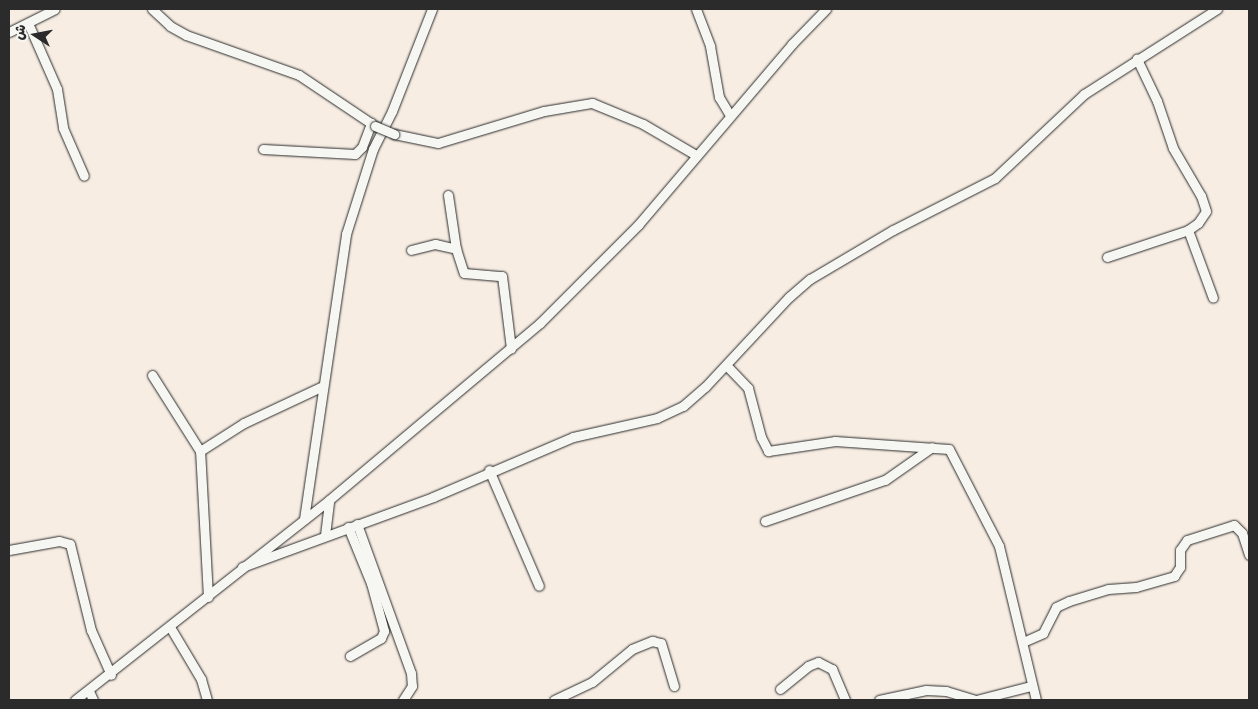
<!DOCTYPE html>
<meta charset="utf-8">
<style>
body{margin:0}
#map{position:relative;width:1258px;height:709px;overflow:hidden;background:#f7ede3;font-family:Caveat,"Playpen Sans Arabic",sans-serif}
div>[style]{position:absolute}
.roads{filter:drop-shadow(0 0 1px #2b2b2b) drop-shadow(0 0 1px #2b2b2b)}
.street>*{height:9px;margin:-4.5px;padding:0 4.5px;transform-origin:4.5px;border-radius:4.5px;background:#f6f6f2}
.bridges{filter:drop-shadow(0 0 1px #2b2b2b) drop-shadow(0 0 1px #2b2b2b)}
.street-bridge>*{height:9px;margin:-4.5px;padding:0 4.5px;transform-origin:4.5px;border-radius:4.5px;background:#f6f6f2}
span{translate:-50% -50%;white-space:nowrap;text-align:center;line-height:1.15;-webkit-text-stroke:4px #f6f6f2;paint-order:stroke}
.frame{position:absolute;inset:0;border:10px solid #2b2b2b;pointer-events:none}
.north{position:absolute;left:10px;top:10px;width:50px;height:50px;-webkit-text-stroke:4px #f6f6f2;paint-order:stroke;rotate:281deg;font-size:14px;font-weight:700;line-height:20px;text-align:center;color:#2b2b2b}
.north::after{content:'';display:block;margin:auto;width:18px;height:22px;background:#2b2b2b;clip-path:polygon(50% 0,100% 100%,50% 72%,0 100%)}
</style>
<div id="map">
<div class="roads">
<div class="street">
<i style="left:152px;top:9px;width:25px;rotate:43deg"></i>
<i style="left:170px;top:26px;width:18px;rotate:29deg"></i>
<i style="left:186px;top:35px;width:120px;rotate:19.5deg"></i>
<i style="left:299px;top:75px;width:92px;rotate:33.9deg"></i>
<i style="left:696px;top:9px;width:40px;rotate:69deg"></i>
<i style="left:710px;top:46px;width:52px;rotate:80deg"></i>
<i style="left:719px;top:97px;width:21px;rotate:59deg"></i>
<i style="left:28px;top:23px;width:72px;rotate:66.3deg"></i>
<i style="left:57px;top:89px;width:39px;rotate:81deg"></i>
<i style="left:63px;top:128px;width:52px;rotate:66.4deg"></i>
<i style="left:9px;top:32px;width:51px;rotate:-26.6deg"></i>
<i style="left:394px;top:134px;width:45px;rotate:11.6deg"></i>
<i style="left:438px;top:143px;width:111px;rotate:-16.8deg"></i>
<i style="left:544px;top:111px;width:49px;rotate:-9.5deg"></i>
<i style="left:592px;top:103px;width:55px;rotate:22.4deg"></i>
<i style="left:643px;top:124px;width:61px;rotate:30.3deg"></i>
<i style="left:263px;top:149px;width:92px;rotate:3.1deg"></i>
<i style="left:355px;top:154px;width:10px;rotate:-45deg"></i>
<i style="left:362px;top:147px;width:26px;rotate:-69deg"></i>
<i style="left:448px;top:195px;width:55px;rotate:81.6deg"></i>
<i style="left:456px;top:249px;width:25px;rotate:72deg"></i>
<i style="left:464px;top:273px;width:38px;rotate:5deg"></i>
<i style="left:502px;top:276px;width:73px;rotate:82.9deg"></i>
<i style="left:1188px;top:230px;width:72px;rotate:69.8deg"></i>
<i style="left:411px;top:250px;width:25px;rotate:-14deg"></i>
<i style="left:435px;top:244px;width:22px;rotate:13deg"></i>
<i style="left:1107px;top:257px;width:85px;rotate:-18.4deg"></i>
<i style="left:1188px;top:230px;width:12px;rotate:-35deg"></i>
<i style="left:1198px;top:223px;width:14px;rotate:-56deg"></i>
<i style="left:1206px;top:211px;width:16px;rotate:-108deg"></i>
<i style="left:1201px;top:196px;width:56px;rotate:-120.3deg"></i>
<i style="left:1173px;top:148px;width:50px;rotate:-108.8deg"></i>
<i style="left:1157px;top:101px;width:47px;rotate:-115.5deg"></i>
<i style="left:726px;top:365px;width:32px;rotate:46deg"></i>
<i style="left:748px;top:388px;width:51px;rotate:75.1deg"></i>
<i style="left:761px;top:437px;width:16px;rotate:63deg"></i>
<i style="left:768px;top:451px;width:68px;rotate:-8.5deg"></i>
<i style="left:835px;top:441px;width:114px;rotate:4deg"></i>
<i style="left:949px;top:449px;width:109px;rotate:62.7deg"></i>
<i style="left:999px;top:546px;width:158px;rotate:76.5deg"></i>
<i style="left:152px;top:375px;width:90px;rotate:57.7deg"></i>
<i style="left:489px;top:470px;width:126px;rotate:66.7deg"></i>
<i style="left:304px;top:519px;width:288px;rotate:-81.6deg"></i>
<i style="left:346px;top:234px;width:89px;rotate:-72.4deg"></i>
<i style="left:373px;top:149px;width:42px;rotate:-63.4deg"></i>
<i style="left:392px;top:111px;width:110px;rotate:-68.6deg"></i>
<i style="left:765px;top:521px;width:127px;rotate:-18.9deg"></i>
<i style="left:885px;top:480px;width:57px;rotate:-35.1deg"></i>
<i style="left:357px;top:524px;width:158px;rotate:70.1deg"></i>
<i style="left:411px;top:673px;width:13px;rotate:86deg"></i>
<i style="left:412px;top:686px;width:17px;rotate:123deg"></i>
<i style="left:348px;top:527px;width:61px;rotate:67.7deg"></i>
<i style="left:371px;top:583px;width:50px;rotate:74.8deg"></i>
<i style="left:384px;top:631px;width:8px;rotate:113deg"></i>
<i style="left:381px;top:638px;width:36px;rotate:150deg"></i>
<i style="left:325px;top:535px;width:35px;rotate:-83deg"></i>
<i style="left:9px;top:550px;width:51px;rotate:-10.2deg"></i>
<i style="left:59px;top:541px;width:11px;rotate:15deg"></i>
<i style="left:70px;top:544px;width:89px;rotate:76.3deg"></i>
<i style="left:91px;top:630px;width:49px;rotate:66deg"></i>
<i style="left:242px;top:567px;width:203px;rotate:-20.1deg"></i>
<i style="left:433px;top:497px;width:152px;rotate:-23.2deg"></i>
<i style="left:573px;top:437px;width:86px;rotate:-12.7deg"></i>
<i style="left:657px;top:418px;width:29px;rotate:-25deg"></i>
<i style="left:683px;top:406px;width:29px;rotate:-41deg"></i>
<i style="left:705px;top:387px;width:123px;rotate:-47deg"></i>
<i style="left:789px;top:297px;width:28px;rotate:-41deg"></i>
<i style="left:810px;top:279px;width:96px;rotate:-30.6deg"></i>
<i style="left:893px;top:230px;width:114px;rotate:-27deg"></i>
<i style="left:995px;top:178px;width:122px;rotate:-43.3deg"></i>
<i style="left:1084px;top:94px;width:158px;rotate:-32.6deg"></i>
<i style="left:208px;top:597px;width:146px;rotate:-93.1deg"></i>
<i style="left:200px;top:451px;width:52px;rotate:-32.5deg"></i>
<i style="left:244px;top:423px;width:87px;rotate:-25.1deg"></i>
<i style="left:170px;top:627px;width:61px;rotate:59.2deg"></i>
<i style="left:201px;top:679px;width:22px;rotate:74deg"></i>
<i style="left:1023px;top:642px;width:22px;rotate:-24deg"></i>
<i style="left:1043px;top:633px;width:29px;rotate:-63deg"></i>
<i style="left:1056px;top:607px;width:14px;rotate:-25deg"></i>
<i style="left:1069px;top:601px;width:41px;rotate:-17.1deg"></i>
<i style="left:1108px;top:589px;width:28px;rotate:-4deg"></i>
<i style="left:1136px;top:587px;width:40px;rotate:-16deg"></i>
<i style="left:1174px;top:576px;width:11px;rotate:-56deg"></i>
<i style="left:1180px;top:567px;width:17px;rotate:-90deg"></i>
<i style="left:1180px;top:550px;width:12px;rotate:-55deg"></i>
<i style="left:1187px;top:540px;width:49px;rotate:-17.7deg"></i>
<i style="left:1234px;top:525px;width:11px;rotate:45deg"></i>
<i style="left:1242px;top:533px;width:23px;rotate:72deg"></i>
<i style="left:780px;top:689px;width:36px;rotate:-39deg"></i>
<i style="left:808px;top:666px;width:11px;rotate:-22deg"></i>
<i style="left:818px;top:662px;width:16px;rotate:27deg"></i>
<i style="left:832px;top:669px;width:34px;rotate:67deg"></i>
<i style="left:89px;top:691px;width:10px;rotate:66deg"></i>
<i style="left:75px;top:700px;width:323px;rotate:-38.2deg"></i>
<i style="left:329px;top:500px;width:275px;rotate:-40deg"></i>
<i style="left:540px;top:323px;width:139px;rotate:-45deg"></i>
<i style="left:638px;top:225px;width:238px;rotate:-49.6deg"></i>
<i style="left:792px;top:44px;width:49px;rotate:-45.8deg"></i>
<i style="left:554px;top:700px;width:42px;rotate:-25.3deg"></i>
<i style="left:592px;top:682px;width:52px;rotate:-39.5deg"></i>
<i style="left:632px;top:649px;width:22px;rotate:-22deg"></i>
<i style="left:652px;top:641px;width:9px;rotate:13deg"></i>
<i style="left:661px;top:643px;width:45px;rotate:73.2deg"></i>
<i style="left:879px;top:700px;width:48px;rotate:-12deg"></i>
<i style="left:926px;top:690px;width:20px;rotate:3deg"></i>
<i style="left:946px;top:691px;width:30px;rotate:17deg"></i>
<i style="left:976px;top:700px;width:57px;rotate:-14.3deg"></i>
</div>
</div>
<div class="bridges">
<div class="street-bridge">
<i style="left:375px;top:126px;width:21px;rotate:23deg"></i>
</div>
</div>
<div class="frame"></div>
<div class="north">ش</div>
</div>
